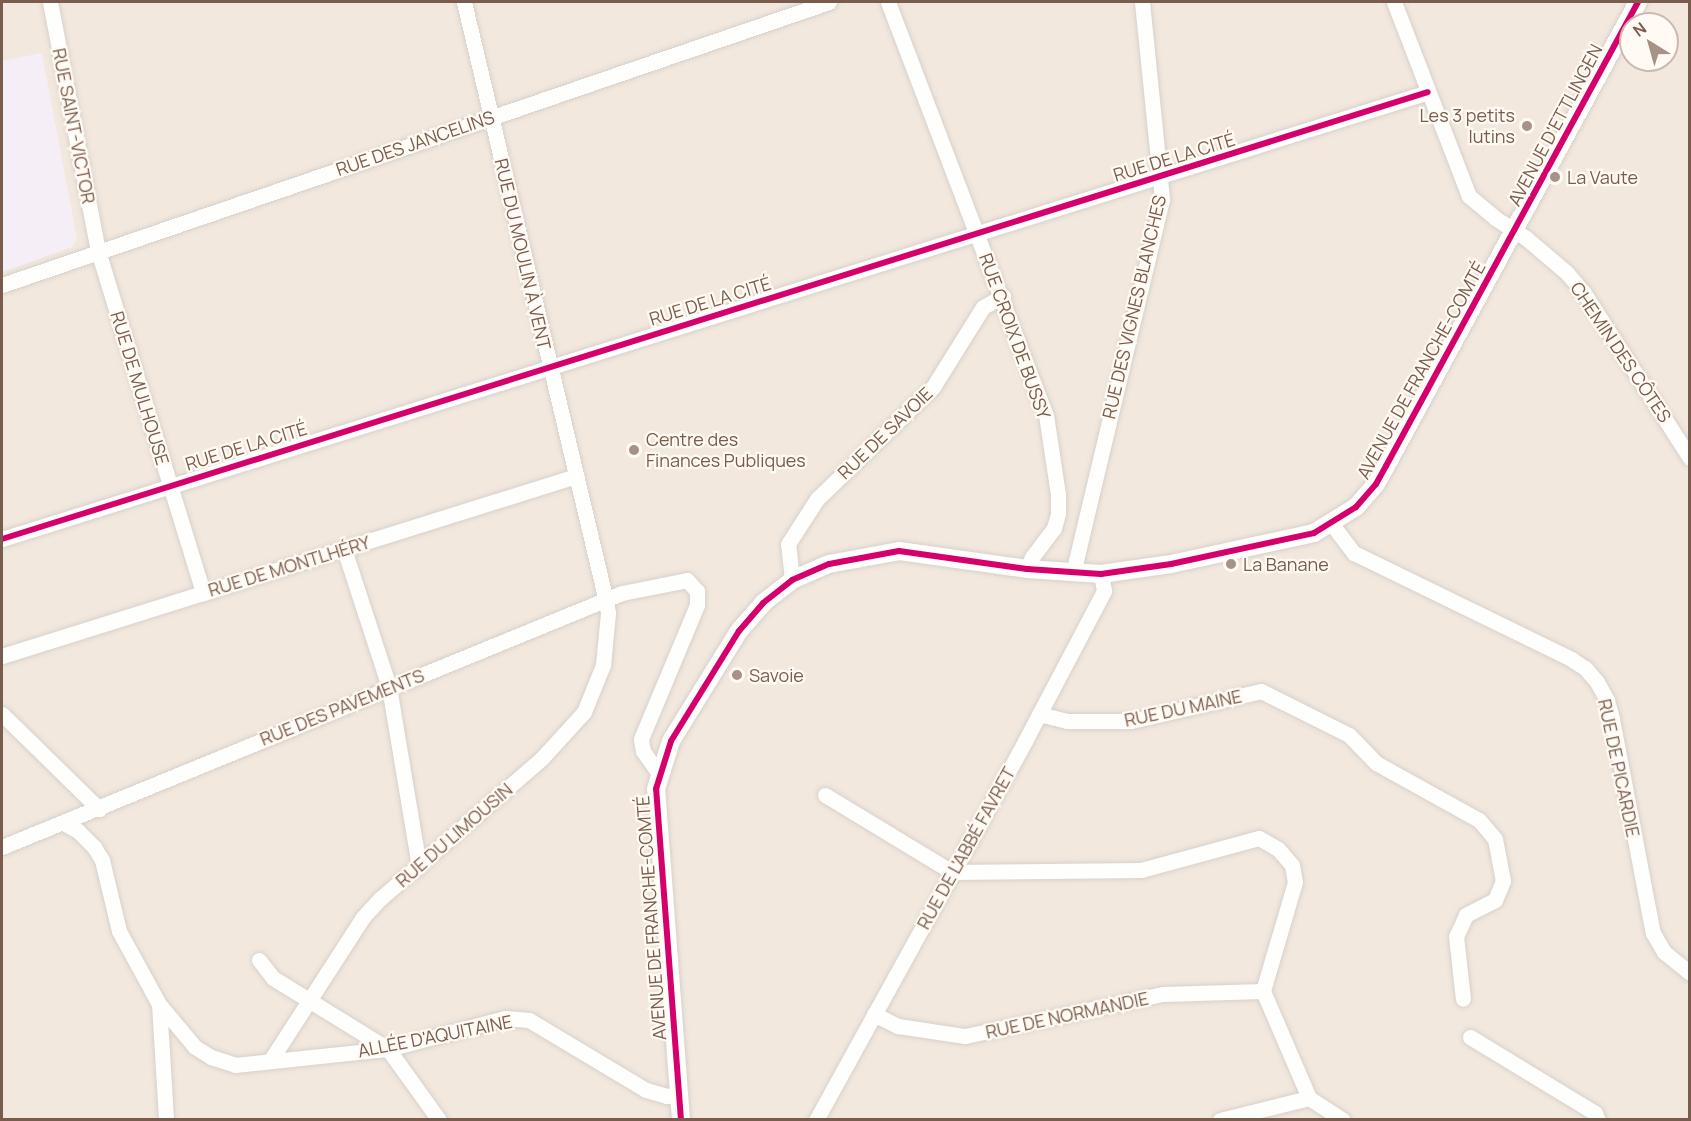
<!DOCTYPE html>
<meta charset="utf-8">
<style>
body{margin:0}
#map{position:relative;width:1691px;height:1121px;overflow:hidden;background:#f9f5f0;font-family:Manrope,sans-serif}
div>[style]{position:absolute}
.residential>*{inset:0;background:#f2e8de}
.education>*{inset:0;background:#f6eef6}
.roads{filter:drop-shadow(0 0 2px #d7d1cb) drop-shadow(0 0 2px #d7d1cb)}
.minor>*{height:15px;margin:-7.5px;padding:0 7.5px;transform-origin:7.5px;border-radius:7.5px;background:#fefefd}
.tertiary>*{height:18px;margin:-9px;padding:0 9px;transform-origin:9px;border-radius:9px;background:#fefefd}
.cycleway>*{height:6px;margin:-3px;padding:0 3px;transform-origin:3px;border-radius:3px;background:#d6006c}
.dots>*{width:16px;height:16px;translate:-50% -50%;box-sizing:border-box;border:3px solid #fffaf3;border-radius:50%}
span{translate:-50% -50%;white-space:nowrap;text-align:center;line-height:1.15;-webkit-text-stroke:4.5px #fffaf3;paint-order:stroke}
.poi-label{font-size:18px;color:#7a5c4d}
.right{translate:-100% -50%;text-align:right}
.left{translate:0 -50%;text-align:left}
.street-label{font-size:18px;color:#7a5c4d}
.frame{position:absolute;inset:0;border:3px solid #7a5c4d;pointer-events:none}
.north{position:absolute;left:1619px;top:12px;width:60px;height:60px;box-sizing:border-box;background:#fffaf3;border:2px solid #cabbb1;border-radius:50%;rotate:323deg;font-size:16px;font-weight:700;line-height:24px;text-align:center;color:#7a5c4d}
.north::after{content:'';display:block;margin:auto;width:21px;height:27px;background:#a69286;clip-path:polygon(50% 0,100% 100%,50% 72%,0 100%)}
</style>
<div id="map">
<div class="residential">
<i style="clip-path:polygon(evenodd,2px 2px,1689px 2px,1689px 1119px,2px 1119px,2px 2px,1631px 24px,1667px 24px,1667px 60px,1631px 60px,1631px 24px)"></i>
</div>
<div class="education">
<i style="clip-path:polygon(42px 53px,77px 239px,72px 247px,2px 272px,2px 61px)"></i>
</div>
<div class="roads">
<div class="minor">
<i style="left:50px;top:2px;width:254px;rotate:79.1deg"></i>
<i style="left:98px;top:251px;width:358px;rotate:72.9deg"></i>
<i style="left:888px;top:2px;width:442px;rotate:69.1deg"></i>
<i style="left:1046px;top:415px;width:80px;rotate:81.4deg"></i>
<i style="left:1058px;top:494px;width:20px;rotate:90deg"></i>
<i style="left:1058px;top:514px;width:15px;rotate:106deg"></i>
<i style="left:1054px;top:528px;width:36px;rotate:127deg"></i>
<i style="left:1032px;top:557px;width:13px;rotate:113deg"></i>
<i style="left:1394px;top:2px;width:208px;rotate:68.9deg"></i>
<i style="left:1469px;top:196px;width:34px;rotate:40deg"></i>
<i style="left:1495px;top:218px;width:37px;rotate:33deg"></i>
<i style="left:1526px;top:238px;width:54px;rotate:40.5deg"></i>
<i style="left:1567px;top:273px;width:26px;rotate:50deg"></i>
<i style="left:1584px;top:293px;width:196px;rotate:57.3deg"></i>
<i style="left:2px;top:285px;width:874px;rotate:-18.89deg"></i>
<i style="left:1331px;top:523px;width:38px;rotate:53deg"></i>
<i style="left:1354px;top:553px;width:242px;rotate:26deg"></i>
<i style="left:1571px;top:659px;width:17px;rotate:33deg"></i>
<i style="left:1585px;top:668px;width:18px;rotate:49deg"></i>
<i style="left:1597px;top:682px;width:21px;rotate:61deg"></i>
<i style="left:1607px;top:700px;width:20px;rotate:75deg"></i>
<i style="left:1612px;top:719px;width:218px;rotate:79.2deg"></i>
<i style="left:1653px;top:933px;width:22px;rotate:60deg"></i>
<i style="left:1664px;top:952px;width:33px;rotate:39deg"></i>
<i style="left:2px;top:539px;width:1494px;rotate:-17.4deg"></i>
<i style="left:344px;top:549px;width:145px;rotate:71.9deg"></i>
<i style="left:389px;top:687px;width:182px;rotate:80.5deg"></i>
<i style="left:1073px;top:573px;width:384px;rotate:-76.6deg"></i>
<i style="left:1162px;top:199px;width:198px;rotate:-95.8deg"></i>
<i style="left:792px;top:580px;width:36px;rotate:-96deg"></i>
<i style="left:788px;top:544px;width:54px;rotate:-57.2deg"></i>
<i style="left:817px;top:499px;width:161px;rotate:-44deg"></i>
<i style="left:933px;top:387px;width:94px;rotate:-58deg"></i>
<i style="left:983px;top:307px;width:23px;rotate:-29deg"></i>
<i style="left:2px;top:656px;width:602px;rotate:-17.41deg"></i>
<i style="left:2px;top:714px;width:136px;rotate:44.4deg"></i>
<i style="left:1039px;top:714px;width:29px;rotate:14deg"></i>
<i style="left:1067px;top:721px;width:64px"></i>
<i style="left:1131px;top:721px;width:133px;rotate:-13deg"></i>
<i style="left:1261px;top:691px;width:98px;rotate:26.6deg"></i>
<i style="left:1349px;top:735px;width:39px;rotate:46deg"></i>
<i style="left:1376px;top:763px;width:118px;rotate:29deg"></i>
<i style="left:1479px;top:820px;width:25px;rotate:50deg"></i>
<i style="left:1495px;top:839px;width:43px;rotate:79.2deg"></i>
<i style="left:1503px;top:881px;width:21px;rotate:113deg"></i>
<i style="left:1495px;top:900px;width:33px;rotate:153deg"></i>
<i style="left:1466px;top:915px;width:23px;rotate:115deg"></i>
<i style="left:1456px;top:936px;width:63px;rotate:83.7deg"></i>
<i style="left:825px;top:795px;width:149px;rotate:31.2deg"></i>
<i style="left:952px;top:872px;width:189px;rotate:-0.6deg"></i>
<i style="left:1141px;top:870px;width:122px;rotate:-15.2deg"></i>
<i style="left:1259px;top:838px;width:22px;rotate:30deg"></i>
<i style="left:1278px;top:849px;width:21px;rotate:49deg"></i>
<i style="left:1292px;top:865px;width:17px;rotate:80deg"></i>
<i style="left:1295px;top:882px;width:114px;rotate:106.4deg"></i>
<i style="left:1263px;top:991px;width:116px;rotate:66.7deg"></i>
<i style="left:63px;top:823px;width:17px;rotate:28deg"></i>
<i style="left:78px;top:831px;width:23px;rotate:45deg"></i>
<i style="left:94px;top:847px;width:15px;rotate:58deg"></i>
<i style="left:102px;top:860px;width:73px;rotate:76.5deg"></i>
<i style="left:119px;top:931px;width:83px;rotate:61.3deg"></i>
<i style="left:159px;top:1004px;width:116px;rotate:86.5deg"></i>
<i style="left:2px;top:847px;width:670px;rotate:-22.28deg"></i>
<i style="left:622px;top:593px;width:66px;rotate:-11.3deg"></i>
<i style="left:687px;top:580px;width:15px;rotate:48deg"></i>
<i style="left:697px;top:591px;width:14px;rotate:90deg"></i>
<i style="left:697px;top:605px;width:145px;rotate:112.7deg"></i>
<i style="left:641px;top:739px;width:12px;rotate:81deg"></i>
<i style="left:643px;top:751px;width:28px;rotate:55deg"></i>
<i style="left:259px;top:960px;width:23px;rotate:52deg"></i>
<i style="left:273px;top:978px;width:135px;rotate:31.7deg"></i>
<i style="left:388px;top:1049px;width:87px;rotate:54.3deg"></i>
<i style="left:159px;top:1004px;width:56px;rotate:50.1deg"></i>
<i style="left:195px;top:1047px;width:19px;rotate:32deg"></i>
<i style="left:211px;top:1057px;width:25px;rotate:18deg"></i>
<i style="left:235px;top:1065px;width:154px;rotate:-6deg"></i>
<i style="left:388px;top:1049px;width:121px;rotate:-14.8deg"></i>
<i style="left:505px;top:1018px;width:24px;rotate:5deg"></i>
<i style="left:529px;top:1020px;width:136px;rotate:30.9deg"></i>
<i style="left:646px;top:1090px;width:22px;rotate:16deg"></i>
<i style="left:667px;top:1096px;width:13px;rotate:-4deg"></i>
<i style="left:874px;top:1014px;width:27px;rotate:27deg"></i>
<i style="left:898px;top:1026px;width:68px;rotate:8.5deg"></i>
<i style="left:965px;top:1036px;width:202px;rotate:-12deg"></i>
<i style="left:1163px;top:994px;width:100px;rotate:-1.7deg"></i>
<i style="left:1470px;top:1037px;width:146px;rotate:31.3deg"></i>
<i style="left:1595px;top:1113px;width:8px;rotate:67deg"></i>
<i style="left:270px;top:1061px;width:171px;rotate:-57.1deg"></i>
<i style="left:363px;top:917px;width:26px;rotate:-47deg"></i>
<i style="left:381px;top:898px;width:213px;rotate:-41deg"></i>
<i style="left:542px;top:758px;width:62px;rotate:-47.6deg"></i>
<i style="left:584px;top:712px;width:51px;rotate:-68deg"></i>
<i style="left:603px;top:665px;width:52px;rotate:-84.5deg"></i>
<i style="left:608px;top:613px;width:12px;rotate:-99deg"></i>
<i style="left:606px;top:601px;width:616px;rotate:-103.34deg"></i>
<i style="left:1309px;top:1098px;width:40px;rotate:32.9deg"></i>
<i style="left:816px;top:1120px;width:433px;rotate:-61.1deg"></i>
<i style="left:1025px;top:741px;width:170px;rotate:-62.2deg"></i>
<i style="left:1104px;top:591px;width:17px;rotate:-100deg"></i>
<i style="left:1220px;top:1120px;width:92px;rotate:-13.9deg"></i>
</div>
<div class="tertiary">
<i style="left:681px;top:1120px;width:332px;rotate:-94.3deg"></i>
<i style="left:656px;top:789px;width:50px;rotate:-72.6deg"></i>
<i style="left:671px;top:741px;width:129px;rotate:-58.3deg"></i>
<i style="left:739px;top:631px;width:37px;rotate:-49deg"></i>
<i style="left:763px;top:603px;width:37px;rotate:-38deg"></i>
<i style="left:792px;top:580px;width:40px;rotate:-23.4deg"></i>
<i style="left:829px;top:564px;width:71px;rotate:-10.5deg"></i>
<i style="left:899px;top:551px;width:129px;rotate:8deg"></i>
<i style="left:1027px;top:569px;width:74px;rotate:3.9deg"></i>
<i style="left:1101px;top:574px;width:71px;rotate:-8.1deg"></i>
<i style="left:1171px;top:564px;width:146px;rotate:-12.2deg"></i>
<i style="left:1314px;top:533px;width:49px;rotate:-31.8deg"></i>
<i style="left:1356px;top:507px;width:30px;rotate:-49deg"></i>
<i style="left:1376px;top:484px;width:21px;rotate:-61deg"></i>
<i style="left:1386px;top:466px;width:528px;rotate:-61.49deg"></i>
</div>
</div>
<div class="cycleway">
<i style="left:2px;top:539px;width:1494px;rotate:-17.4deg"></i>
<i style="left:681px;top:1120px;width:332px;rotate:-94.3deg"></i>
<i style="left:656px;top:789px;width:50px;rotate:-72.6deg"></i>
<i style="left:671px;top:741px;width:129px;rotate:-58.3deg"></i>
<i style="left:739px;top:631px;width:37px;rotate:-49deg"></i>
<i style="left:763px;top:603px;width:37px;rotate:-38deg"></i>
<i style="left:792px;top:580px;width:40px;rotate:-23.4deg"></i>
<i style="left:829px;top:564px;width:71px;rotate:-10.5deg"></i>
<i style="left:899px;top:551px;width:129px;rotate:8deg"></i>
<i style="left:1027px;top:569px;width:74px;rotate:3.9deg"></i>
<i style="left:1101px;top:574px;width:71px;rotate:-8.1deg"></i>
<i style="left:1171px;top:564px;width:146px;rotate:-12.2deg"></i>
<i style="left:1314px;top:533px;width:49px;rotate:-31.8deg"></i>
<i style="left:1356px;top:507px;width:30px;rotate:-49deg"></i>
<i style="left:1376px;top:484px;width:21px;rotate:-61deg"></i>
<i style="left:1386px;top:466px;width:528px;rotate:-61.49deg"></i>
</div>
<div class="dots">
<i style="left:1527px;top:126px;background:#a69286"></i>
<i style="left:1555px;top:177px;background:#a69286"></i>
<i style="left:634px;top:450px;background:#a69286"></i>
<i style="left:1231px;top:564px;background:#a69286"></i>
<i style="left:737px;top:675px;background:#a69286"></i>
</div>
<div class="poi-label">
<span class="right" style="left:1515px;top:126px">Les 3 petits<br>lutins</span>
<span class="left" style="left:1567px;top:177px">La Vaute</span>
<span class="left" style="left:646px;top:450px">Centre des<br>Finances Publiques</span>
<span class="left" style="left:1243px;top:564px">La Banane</span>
<span class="left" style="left:749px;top:675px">Savoie</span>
</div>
<div class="street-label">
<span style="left:1555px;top:125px;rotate:-62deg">AVENUE D'ETTLINGEN</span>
<span style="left:74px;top:126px;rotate:79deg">RUE SAINT-VICTOR</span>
<span style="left:415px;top:143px;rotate:-19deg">RUE DES JANCELINS</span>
<span style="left:1174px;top:157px;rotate:-17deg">RUE DE LA CITÉ</span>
<span style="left:523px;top:254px;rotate:77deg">RUE DU MOULIN À VENT</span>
<span style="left:710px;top:301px;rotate:-17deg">RUE DE LA CITÉ</span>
<span style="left:1134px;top:307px;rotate:-77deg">RUE DES VIGNES BLANCHES</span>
<span style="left:1015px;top:336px;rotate:70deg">RUE CROIX DE BUSSY</span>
<span style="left:1621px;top:352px;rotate:56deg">CHEMIN DES CÔTES</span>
<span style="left:1421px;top:370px;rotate:-61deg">AVENUE DE FRANCHE-COMTÉ</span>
<span style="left:140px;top:388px;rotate:73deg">RUE DE MULHOUSE</span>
<span style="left:885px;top:433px;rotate:-44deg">RUE DE SAVOIE</span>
<span style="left:246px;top:446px;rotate:-17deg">RUE DE LA CITÉ</span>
<span style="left:289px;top:566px;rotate:-17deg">RUE DE MONTLHÉRY</span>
<span style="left:342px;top:707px;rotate:-22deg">RUE DES PAVEMENTS</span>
<span style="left:1183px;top:708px;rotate:-12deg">RUE DU MAINE</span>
<span style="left:1619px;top:768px;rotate:78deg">RUE DE PICARDIE</span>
<span style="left:454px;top:835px;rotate:-41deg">RUE DU LIMOUSIN</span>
<span style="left:966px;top:848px;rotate:-61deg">RUE DE L'ABBÉ FAVRET</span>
<span style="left:651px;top:918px;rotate:-94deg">AVENUE DE FRANCHE-COMTÉ</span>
<span style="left:1067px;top:1015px;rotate:-12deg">RUE DE NORMANDIE</span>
<span style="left:435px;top:1036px;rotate:-11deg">ALLÉE D'AQUITAINE</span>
</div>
<div class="frame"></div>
<div class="north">N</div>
</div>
